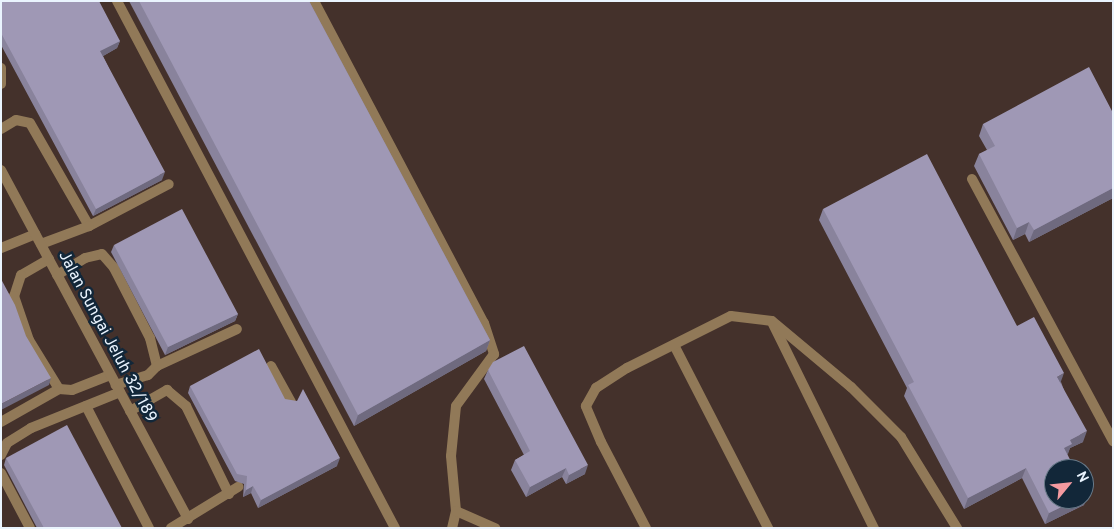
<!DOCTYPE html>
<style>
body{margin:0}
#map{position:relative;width:1114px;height:529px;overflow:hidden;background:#1c3144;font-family:Overpass,sans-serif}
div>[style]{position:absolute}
.industrial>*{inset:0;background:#44312b}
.service>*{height:10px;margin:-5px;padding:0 5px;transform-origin:5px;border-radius:5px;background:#917958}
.minor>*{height:10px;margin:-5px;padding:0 5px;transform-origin:5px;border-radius:5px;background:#917958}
.wall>*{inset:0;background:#89839c}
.shaded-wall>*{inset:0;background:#6f6a7f}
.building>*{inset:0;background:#9f98b5}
span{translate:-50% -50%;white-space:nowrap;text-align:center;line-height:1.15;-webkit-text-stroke:5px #122739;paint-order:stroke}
.street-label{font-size:16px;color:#eaf4fe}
.frame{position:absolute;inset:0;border:2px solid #eaf4fe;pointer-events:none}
.north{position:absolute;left:1044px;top:459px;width:50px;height:50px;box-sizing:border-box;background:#122739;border:1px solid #687988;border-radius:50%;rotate:62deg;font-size:14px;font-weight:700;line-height:20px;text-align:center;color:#eaf4fe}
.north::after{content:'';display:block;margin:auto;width:18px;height:22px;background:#f49aa0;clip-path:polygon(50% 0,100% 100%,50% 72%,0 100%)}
</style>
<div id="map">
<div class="industrial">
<i style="clip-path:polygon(evenodd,1px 1px,1113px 1px,1113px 528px,1px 528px,1px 1px,1054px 469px,1084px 469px,1084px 499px,1054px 499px,1054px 469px)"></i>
</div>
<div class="service">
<i style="left:117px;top:1px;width:596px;rotate:62.19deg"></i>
<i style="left:314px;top:1px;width:364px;rotate:62.2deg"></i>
<i style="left:484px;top:323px;width:33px;rotate:72deg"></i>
<i style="left:494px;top:354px;width:64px;rotate:126.2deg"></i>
<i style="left:456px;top:406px;width:50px;rotate:95.7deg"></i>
<i style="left:451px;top:456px;width:55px;rotate:84.8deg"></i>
<i style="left:456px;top:511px;width:17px;rotate:103deg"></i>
<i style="left:1px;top:68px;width:16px;rotate:90deg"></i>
<i style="left:1px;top:129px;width:17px;rotate:-31deg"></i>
<i style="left:16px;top:120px;width:14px;rotate:12deg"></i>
<i style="left:30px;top:123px;width:119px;rotate:60.2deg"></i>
<i style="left:89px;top:226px;width:90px;rotate:-27.7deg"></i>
<i style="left:972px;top:179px;width:298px;rotate:61.7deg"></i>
<i style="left:41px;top:244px;width:51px;rotate:-20.6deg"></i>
<i style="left:1px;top:248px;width:37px;rotate:-22deg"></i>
<i style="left:49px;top:259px;width:32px;rotate:150deg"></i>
<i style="left:21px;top:275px;width:22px;rotate:108deg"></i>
<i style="left:14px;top:296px;width:46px;rotate:71.2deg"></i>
<i style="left:29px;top:340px;width:57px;rotate:58.5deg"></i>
<i style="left:59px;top:389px;width:13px;rotate:4deg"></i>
<i style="left:72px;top:390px;width:41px;rotate:-21.5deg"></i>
<i style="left:57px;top:275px;width:33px;rotate:-31deg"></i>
<i style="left:85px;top:258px;width:17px;rotate:-13deg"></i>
<i style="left:102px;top:254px;width:18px;rotate:49deg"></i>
<i style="left:114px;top:268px;width:79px;rotate:62.8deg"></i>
<i style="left:150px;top:338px;width:29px;rotate:76deg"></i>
<i style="left:157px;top:366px;width:13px;rotate:135deg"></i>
<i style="left:148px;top:375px;width:34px;rotate:163deg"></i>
<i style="left:773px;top:324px;width:228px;rotate:63.7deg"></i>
<i style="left:674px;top:345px;width:206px;rotate:62.8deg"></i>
<i style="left:157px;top:366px;width:88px;rotate:-24.8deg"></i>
<i style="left:271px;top:366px;width:41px;rotate:60.9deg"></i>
<i style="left:86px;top:406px;width:137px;rotate:62.7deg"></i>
<i style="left:130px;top:411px;width:43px;rotate:-29.6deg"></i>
<i style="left:167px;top:390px;width:25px;rotate:40deg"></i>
<i style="left:186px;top:406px;width:98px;rotate:64deg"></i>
<i style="left:1px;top:422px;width:67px;rotate:-29.6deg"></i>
<i style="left:1px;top:455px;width:13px;rotate:-63deg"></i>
<i style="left:7px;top:443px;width:28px;rotate:-32deg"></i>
<i style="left:31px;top:428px;width:96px;rotate:-22deg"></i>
<i style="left:1px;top:473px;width:62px;rotate:62.2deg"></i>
<i style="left:456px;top:511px;width:43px;rotate:23.6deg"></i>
<i style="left:171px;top:528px;width:79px;rotate:-31.5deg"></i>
<i style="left:646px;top:528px;width:97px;rotate:-117.6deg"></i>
<i style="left:601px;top:442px;width:39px;rotate:-113deg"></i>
<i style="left:586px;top:406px;width:21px;rotate:-61deg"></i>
<i style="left:596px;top:388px;width:37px;rotate:-33deg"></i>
<i style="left:627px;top:368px;width:116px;rotate:-26.6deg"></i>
<i style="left:731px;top:316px;width:41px;rotate:7deg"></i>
<i style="left:772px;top:321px;width:103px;rotate:39.9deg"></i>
<i style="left:851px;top:387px;width:71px;rotate:45deg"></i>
<i style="left:901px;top:437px;width:107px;rotate:58.4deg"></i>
</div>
<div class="minor">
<i style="left:1px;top:170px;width:396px;rotate:61.8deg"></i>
</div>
<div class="wall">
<i style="clip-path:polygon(1px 1px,120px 41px,117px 48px,103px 56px,162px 180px,93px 216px,1px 45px)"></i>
<i style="clip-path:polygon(129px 1px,309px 1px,490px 340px,486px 351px,354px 426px)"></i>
<i style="clip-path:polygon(1113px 113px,1113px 198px,1029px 242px,1025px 234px,1013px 240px,974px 166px,979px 154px,987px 150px,979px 136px,983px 124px)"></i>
<i style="clip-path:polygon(823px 209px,1017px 326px,1061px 382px,1083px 442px,1070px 448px,1067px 455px,1087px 494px,1084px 505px,1045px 524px,1022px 478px,964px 509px,904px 396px,907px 388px,819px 220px)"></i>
<i style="clip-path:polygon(114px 245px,238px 314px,235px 321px,165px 355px,111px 252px)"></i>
<i style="clip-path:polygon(488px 370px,585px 474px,566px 484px,562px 477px,526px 497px,511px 470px,515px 460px,524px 455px,484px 379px)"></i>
<i style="clip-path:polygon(190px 386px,337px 466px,258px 508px,251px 493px,243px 497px,244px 484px,235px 481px,188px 393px)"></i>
<i style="clip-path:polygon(6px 458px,122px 528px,37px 528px,4px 465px)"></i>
</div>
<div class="shaded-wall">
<i style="clip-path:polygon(120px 41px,117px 48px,98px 59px,100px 51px)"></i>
<i style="clip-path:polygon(165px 172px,162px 180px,93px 216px,96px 209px)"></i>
<i style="clip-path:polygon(1113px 188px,1113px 198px,1029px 242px,1034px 230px)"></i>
<i style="clip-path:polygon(1029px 222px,1025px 234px,1013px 240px,1017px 228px)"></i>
<i style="clip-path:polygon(238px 314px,235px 321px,165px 355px,168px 347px)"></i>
<i style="clip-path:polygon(490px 340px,486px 351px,354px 426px,358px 415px)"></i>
<i style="clip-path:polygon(1064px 373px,1060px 384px,1057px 377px)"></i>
<i style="clip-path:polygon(51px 378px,49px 385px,1px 410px,1px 404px)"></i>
<i style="clip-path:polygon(1087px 431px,1083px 442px,1070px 448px,1068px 454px,1060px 459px,1064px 448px,1070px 440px)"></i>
<i style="clip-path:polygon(340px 458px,337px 466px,258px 508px,261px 500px)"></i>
<i style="clip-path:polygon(588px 465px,585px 474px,566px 484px,569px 475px)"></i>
<i style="clip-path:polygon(566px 468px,562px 477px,526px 497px,530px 487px)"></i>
<i style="clip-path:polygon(1026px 468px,1022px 478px,964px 509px,968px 498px)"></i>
<i style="clip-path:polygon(253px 486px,251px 493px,243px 497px,246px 490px)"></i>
<i style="clip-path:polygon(1087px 494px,1084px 505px,1045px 524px,1049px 513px,1078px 499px,1084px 499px,1084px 496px)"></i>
</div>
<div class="building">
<i style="clip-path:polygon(1px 1px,99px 1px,120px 41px,100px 51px,165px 172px,96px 209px,1px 33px)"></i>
<i style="clip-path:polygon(139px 1px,309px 1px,490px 340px,358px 415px)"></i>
<i style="clip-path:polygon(1089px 67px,1113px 113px,1113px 188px,1034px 230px,1029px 222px,1017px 228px,979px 154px,995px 146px,983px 124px)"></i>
<i style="clip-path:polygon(927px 154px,1017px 326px,1034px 317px,1064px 373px,1057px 377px,1087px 431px,1070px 440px,1072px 444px,1064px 448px,1075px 469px,1054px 469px,1054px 499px,1078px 499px,1049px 513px,1026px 468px,968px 498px,908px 385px,914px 382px,823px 209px)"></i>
<i style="clip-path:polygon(182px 209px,238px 314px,168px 347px,114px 245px)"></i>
<i style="clip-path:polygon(1px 279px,15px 305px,26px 336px,51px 378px,1px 404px)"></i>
<i style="clip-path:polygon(524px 346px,588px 465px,569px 475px,566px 468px,530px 487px,515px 460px,530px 451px,488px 370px,493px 362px)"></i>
<i style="clip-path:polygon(259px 349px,285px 399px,297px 401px,303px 389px,340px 458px,261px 500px,253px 486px,246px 490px,247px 476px,237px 474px,190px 386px)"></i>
<i style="clip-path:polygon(67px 425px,122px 528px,44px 528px,6px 458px)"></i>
<i style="clip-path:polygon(1084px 488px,1087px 494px,1084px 496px)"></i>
</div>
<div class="street-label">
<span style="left:107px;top:337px;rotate:62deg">Jalan Sungai Jeluh 32/189</span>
</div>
<div class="frame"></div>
<div class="north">N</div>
</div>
